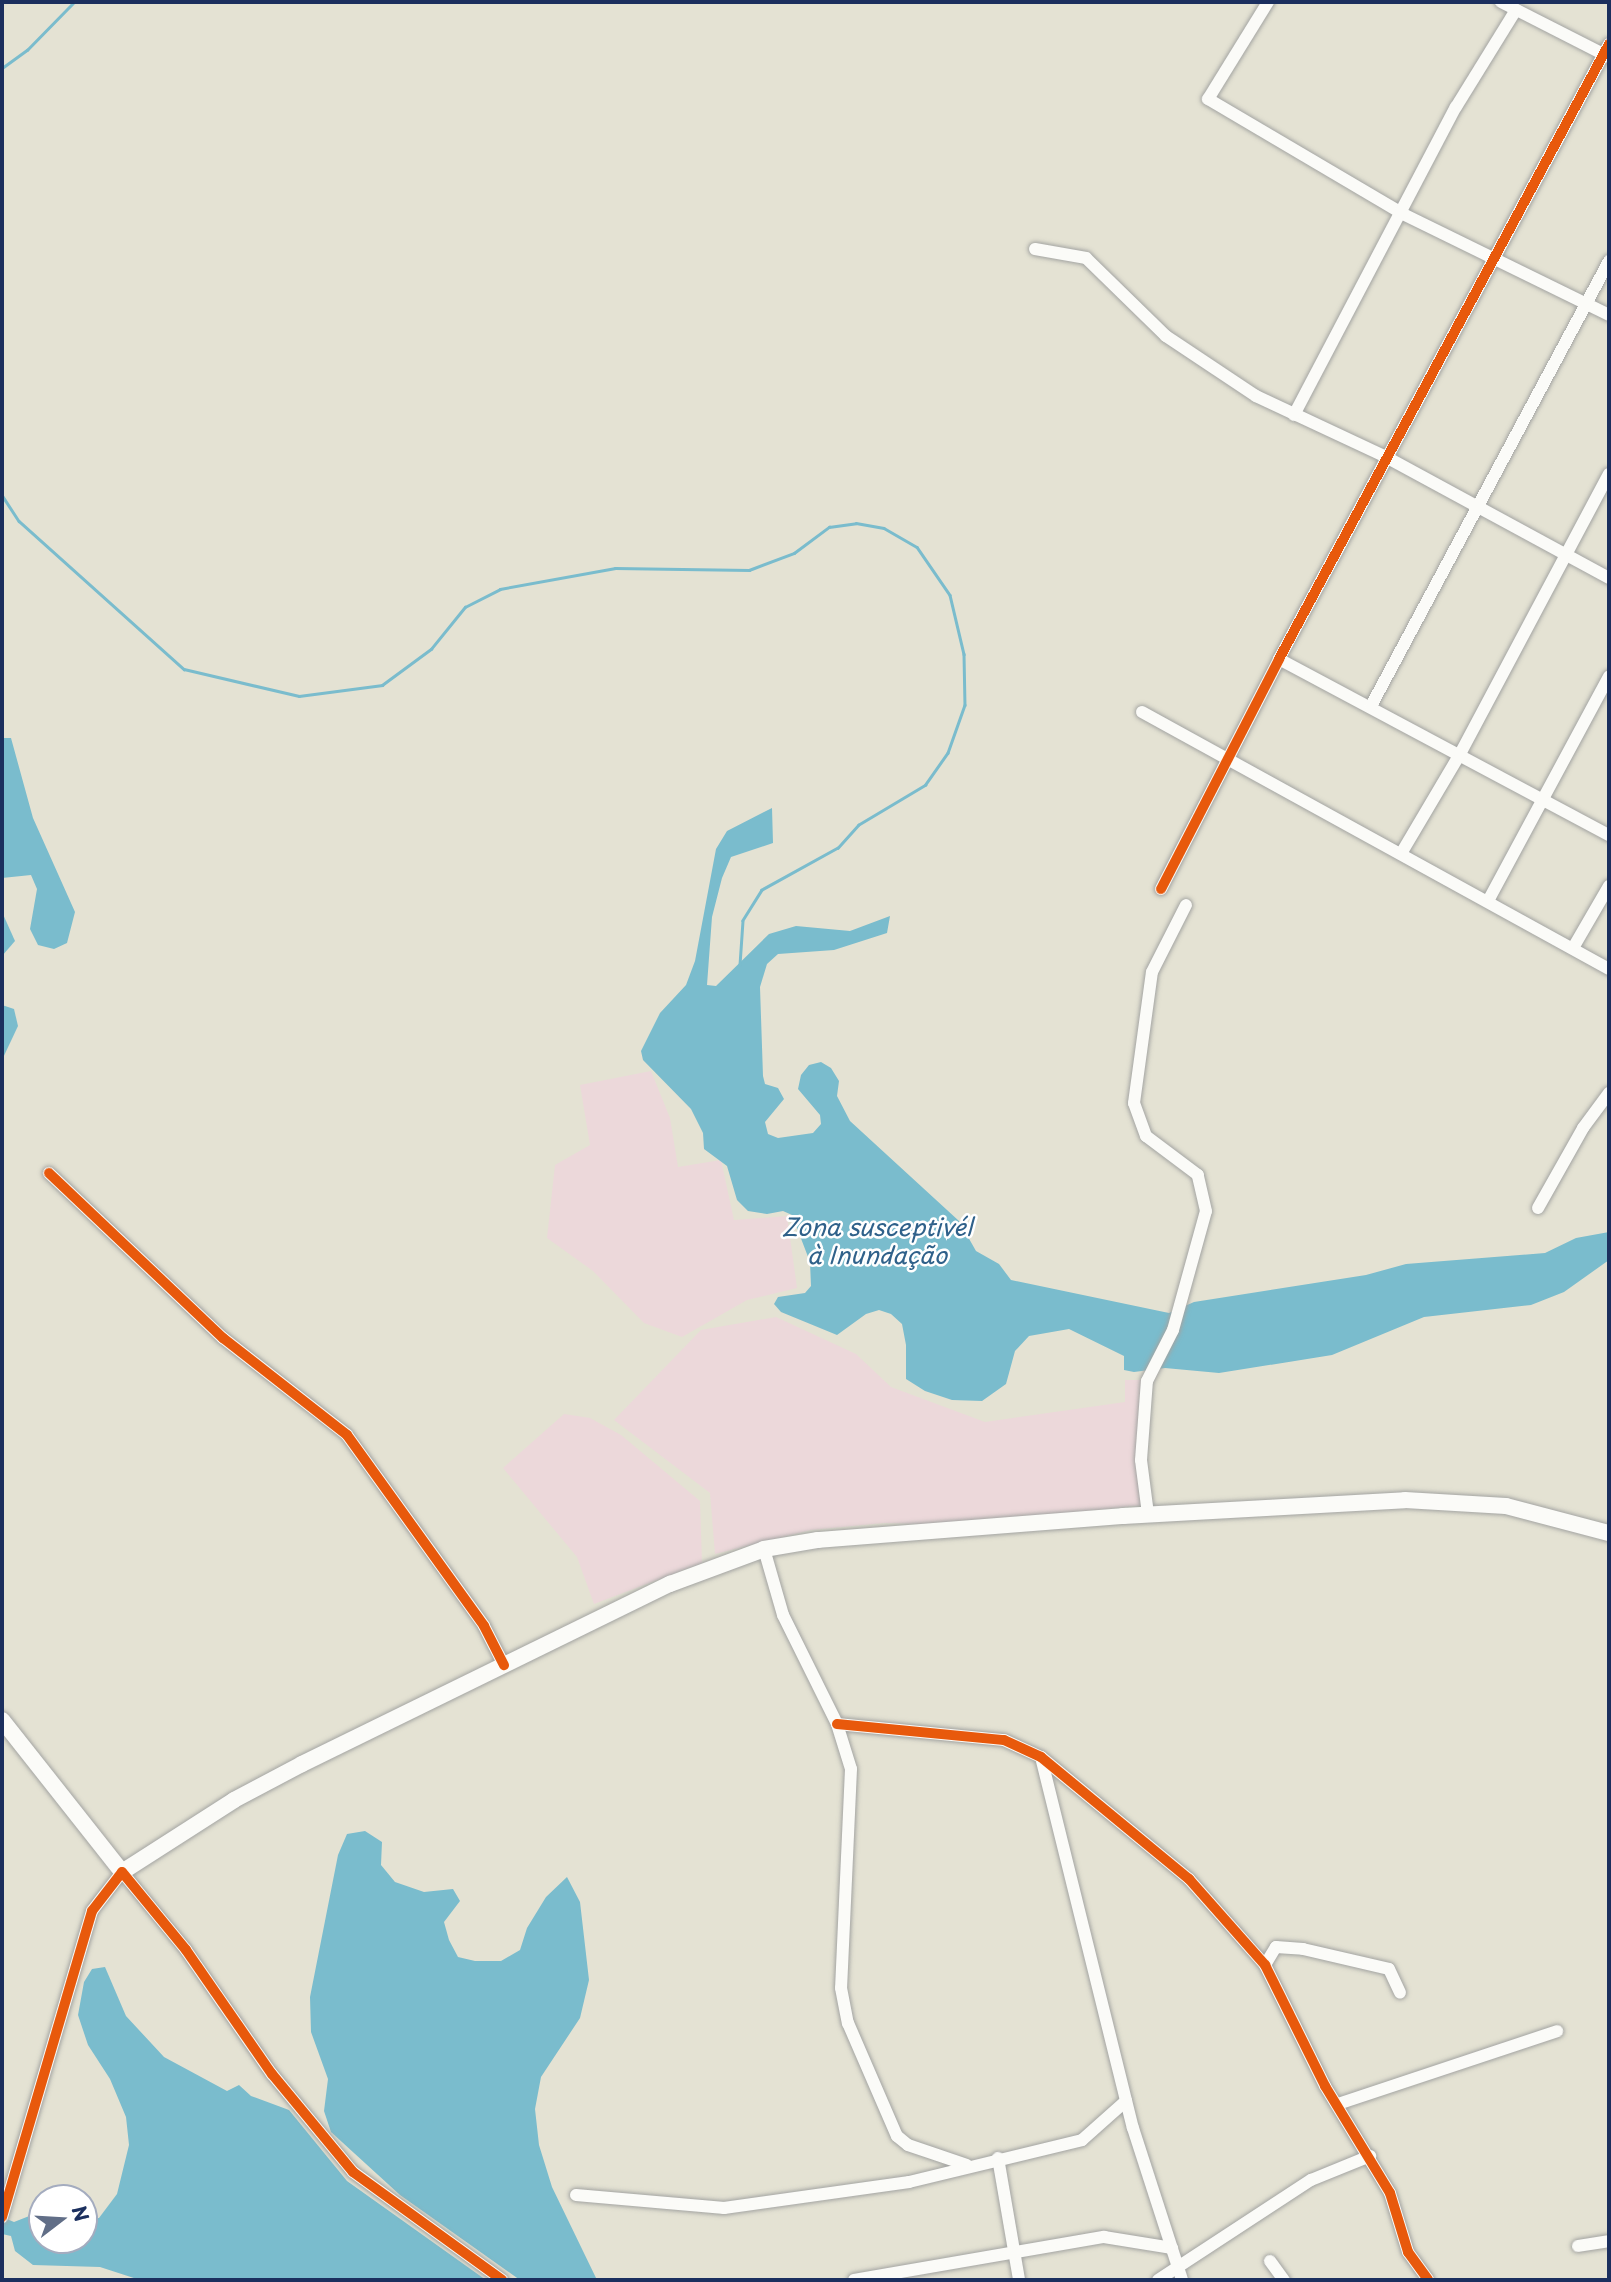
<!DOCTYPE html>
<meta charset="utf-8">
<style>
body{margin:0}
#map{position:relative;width:1611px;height:2282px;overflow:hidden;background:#e4e2d3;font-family:"Playpen Sans",sans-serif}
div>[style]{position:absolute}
.built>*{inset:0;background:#ecd8da}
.water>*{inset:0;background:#7abccd}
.stream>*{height:2.5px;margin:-1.25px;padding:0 1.25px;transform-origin:1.25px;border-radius:1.25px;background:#7abccd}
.roads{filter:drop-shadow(0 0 2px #a3a4a2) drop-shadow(0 0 2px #a3a4a2)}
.minor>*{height:12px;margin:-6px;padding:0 6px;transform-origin:6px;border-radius:6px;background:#fbfbf8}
.major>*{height:16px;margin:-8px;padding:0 8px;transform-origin:8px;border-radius:8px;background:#fbfbf8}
.cycleway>*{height:10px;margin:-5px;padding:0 5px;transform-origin:5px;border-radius:5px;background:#e8590c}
span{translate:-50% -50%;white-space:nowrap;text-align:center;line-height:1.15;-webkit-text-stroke:5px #fff;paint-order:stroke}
.water-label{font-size:24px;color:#2f618a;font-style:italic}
.frame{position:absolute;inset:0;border:4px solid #1b2f5e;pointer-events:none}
.north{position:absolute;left:28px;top:2184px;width:70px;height:70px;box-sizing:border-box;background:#fff;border:2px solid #a4acbf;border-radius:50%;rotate:73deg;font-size:19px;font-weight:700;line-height:28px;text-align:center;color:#1b2f5e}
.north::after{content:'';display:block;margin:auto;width:24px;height:32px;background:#616e87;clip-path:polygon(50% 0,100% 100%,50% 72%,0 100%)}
</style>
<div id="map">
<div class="built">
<i style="clip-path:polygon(651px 1071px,670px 1118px,678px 1167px,721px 1160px,734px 1220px,787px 1216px,797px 1288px,747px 1300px,682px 1337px,644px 1323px,593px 1271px,547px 1238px,555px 1165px,590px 1145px,580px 1085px)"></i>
<i style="clip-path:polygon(776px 1317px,856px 1354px,891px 1387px,985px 1422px,1125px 1402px,1125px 1380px,1143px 1380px,1143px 1505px,963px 1525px,884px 1523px,811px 1530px,715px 1554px,710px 1493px,614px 1420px,701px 1330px)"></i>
<i style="clip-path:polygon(564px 1414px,590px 1418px,621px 1435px,700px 1501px,702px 1563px,594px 1604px,577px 1557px,503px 1468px)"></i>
</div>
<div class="water">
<i style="clip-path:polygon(2px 738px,11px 738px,33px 818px,75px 912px,67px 943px,54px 949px,38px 945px,30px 929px,37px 889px,31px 875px,2px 878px)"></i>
<i style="clip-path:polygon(772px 808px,773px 843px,731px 857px,722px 878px,712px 917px,707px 985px,716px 986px,769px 934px,796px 926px,850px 931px,890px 916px,887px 933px,834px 950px,778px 954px,767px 964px,760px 987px,763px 1076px,765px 1084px,778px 1088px,784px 1099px,765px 1122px,768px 1134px,778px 1138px,813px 1133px,821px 1124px,820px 1115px,798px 1089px,801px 1075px,809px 1065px,821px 1062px,831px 1068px,839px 1081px,837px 1096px,850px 1121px,959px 1221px,976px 1251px,999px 1264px,1011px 1280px,1169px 1313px,1194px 1302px,1366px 1275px,1406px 1264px,1545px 1253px,1576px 1238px,1609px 1232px,1609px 1260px,1564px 1292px,1531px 1305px,1424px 1317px,1332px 1355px,1219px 1373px,1165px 1368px,1134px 1372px,1124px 1370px,1124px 1356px,1069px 1329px,1029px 1336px,1015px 1351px,1006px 1384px,982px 1401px,952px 1400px,925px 1391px,906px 1379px,906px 1345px,902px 1324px,891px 1314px,879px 1310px,866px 1314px,837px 1335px,781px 1312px,774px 1304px,778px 1297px,805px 1293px,811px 1286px,810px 1262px,792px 1215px,783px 1211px,767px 1214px,748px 1211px,737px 1200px,727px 1166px,704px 1149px,703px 1133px,691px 1109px,643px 1060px,641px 1051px,660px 1013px,686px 985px,695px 961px,716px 849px,727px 831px)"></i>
<i style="clip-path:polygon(2px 912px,15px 941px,2px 956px)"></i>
<i style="clip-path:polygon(2px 1005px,14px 1009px,18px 1026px,2px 1060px)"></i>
<i style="clip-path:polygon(365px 1831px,382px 1842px,381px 1865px,395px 1882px,424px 1892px,453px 1889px,460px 1901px,444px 1922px,449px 1940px,458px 1957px,475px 1961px,501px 1961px,520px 1950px,527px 1928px,546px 1897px,567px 1877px,580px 1902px,589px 1980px,580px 2018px,541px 2077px,535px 2109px,539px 2145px,552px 2187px,597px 2280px,520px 2280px,400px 2195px,331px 2132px,324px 2111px,328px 2079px,311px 2032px,310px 1997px,338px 1855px,347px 1834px)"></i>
<i style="clip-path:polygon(105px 1967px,126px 2016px,164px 2057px,227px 2091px,239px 2085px,251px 2096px,289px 2110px,347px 2181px,486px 2280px,140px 2280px,100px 2267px,33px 2265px,15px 2251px,11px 2236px,2px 2234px,2px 2217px,14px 2222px,42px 2211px,42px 2240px,84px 2240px,84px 2219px,99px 2218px,117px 2194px,129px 2145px,126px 2117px,110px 2079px,88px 2045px,78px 2015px,84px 1982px,92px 1969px)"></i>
</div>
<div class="stream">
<i style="left:2px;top:68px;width:31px;rotate:-36deg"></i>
<i style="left:27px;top:50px;width:67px;rotate:-45.6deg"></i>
<i style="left:2px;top:495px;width:31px;rotate:57deg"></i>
<i style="left:19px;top:521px;width:222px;rotate:41.9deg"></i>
<i style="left:184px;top:669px;width:118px;rotate:13.2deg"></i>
<i style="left:299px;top:696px;width:84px;rotate:-7.5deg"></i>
<i style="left:382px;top:685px;width:61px;rotate:-36.3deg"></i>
<i style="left:431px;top:649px;width:54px;rotate:-51deg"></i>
<i style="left:465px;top:607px;width:39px;rotate:-27deg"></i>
<i style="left:500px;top:589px;width:117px;rotate:-10.3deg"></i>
<i style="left:615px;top:568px;width:134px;rotate:0.9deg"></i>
<i style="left:749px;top:570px;width:48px;rotate:-20.7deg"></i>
<i style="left:794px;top:553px;width:44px;rotate:-36.6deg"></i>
<i style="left:829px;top:527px;width:27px;rotate:-8deg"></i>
<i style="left:856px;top:523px;width:28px;rotate:10deg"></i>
<i style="left:884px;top:528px;width:38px;rotate:30deg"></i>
<i style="left:917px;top:547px;width:58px;rotate:55.5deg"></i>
<i style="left:950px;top:595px;width:61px;rotate:76.7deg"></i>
<i style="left:964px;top:654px;width:51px;rotate:88.9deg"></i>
<i style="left:965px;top:705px;width:51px;rotate:109.5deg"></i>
<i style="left:948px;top:753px;width:39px;rotate:125deg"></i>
<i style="left:926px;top:785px;width:78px;rotate:149.2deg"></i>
<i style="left:859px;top:825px;width:31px;rotate:132deg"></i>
<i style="left:838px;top:848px;width:87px;rotate:151.1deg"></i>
<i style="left:762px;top:890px;width:36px;rotate:122deg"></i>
<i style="left:743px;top:921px;width:44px;rotate:93.9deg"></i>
</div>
<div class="roads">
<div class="minor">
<i style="left:1268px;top:2px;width:114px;rotate:121.7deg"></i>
<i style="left:1208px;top:99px;width:226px;rotate:30.5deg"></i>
<i style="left:1403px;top:214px;width:229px;rotate:26.1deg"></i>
<i style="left:1501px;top:2px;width:121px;rotate:27deg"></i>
<i style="left:1035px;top:249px;width:52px;rotate:10deg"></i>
<i style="left:1086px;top:258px;width:112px;rotate:44.3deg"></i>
<i style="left:1166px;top:336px;width:108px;rotate:33.7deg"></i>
<i style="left:1256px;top:396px;width:144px;rotate:25.1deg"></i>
<i style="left:1386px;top:457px;width:254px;rotate:28.5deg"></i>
<i style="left:1294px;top:415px;width:348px;rotate:-62.3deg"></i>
<i style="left:1456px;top:107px;width:114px;rotate:-58.3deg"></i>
<i style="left:1279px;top:659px;width:374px;rotate:28.1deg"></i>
<i style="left:1371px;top:706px;width:505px;rotate:-61.86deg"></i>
<i style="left:1142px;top:712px;width:533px;rotate:28.82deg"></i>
<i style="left:1402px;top:852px;width:114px;rotate:-59.4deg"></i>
<i style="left:1460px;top:754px;width:317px;rotate:-62deg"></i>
<i style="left:1161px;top:889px;width:259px;rotate:-62.8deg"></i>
<i style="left:1279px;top:659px;width:698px;rotate:-61.78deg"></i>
<i style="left:1488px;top:901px;width:255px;rotate:-61.7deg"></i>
<i style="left:1573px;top:948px;width:72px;rotate:-59.9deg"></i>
<i style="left:49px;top:1173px;width:240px;rotate:43.5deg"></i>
<i style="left:223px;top:1338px;width:157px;rotate:38deg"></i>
<i style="left:347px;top:1435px;width:235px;rotate:54.3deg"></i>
<i style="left:484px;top:1626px;width:44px;rotate:62.9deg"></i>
<i style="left:1538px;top:1208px;width:92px;rotate:-60.6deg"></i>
<i style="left:1583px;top:1128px;width:44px;rotate:-53.4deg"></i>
<i style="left:1148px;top:1514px;width:54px;rotate:-97.4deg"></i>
<i style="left:1141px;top:1460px;width:79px;rotate:-85.7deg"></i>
<i style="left:1147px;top:1381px;width:57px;rotate:-63deg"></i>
<i style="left:1173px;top:1330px;width:123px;rotate:-74.5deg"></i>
<i style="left:1206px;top:1211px;width:37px;rotate:-103deg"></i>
<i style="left:1198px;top:1175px;width:65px;rotate:-143.1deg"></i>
<i style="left:1146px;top:1136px;width:35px;rotate:-110deg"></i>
<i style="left:1134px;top:1103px;width:132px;rotate:-82.2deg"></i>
<i style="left:1152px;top:972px;width:75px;rotate:-63.1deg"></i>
<i style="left:764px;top:1549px;width:69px;rotate:73.9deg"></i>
<i style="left:783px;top:1615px;width:122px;rotate:63.6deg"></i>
<i style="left:837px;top:1724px;width:47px;rotate:72.7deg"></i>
<i style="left:851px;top:1769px;width:219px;rotate:92.6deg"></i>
<i style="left:841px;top:1988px;width:36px;rotate:79deg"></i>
<i style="left:848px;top:2023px;width:123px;rotate:66.6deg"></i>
<i style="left:897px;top:2136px;width:14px;rotate:39deg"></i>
<i style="left:908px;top:2145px;width:62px;rotate:18.7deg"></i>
<i style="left:837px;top:1724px;width:168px;rotate:5.5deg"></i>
<i style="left:1004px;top:1740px;width:41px;rotate:24.7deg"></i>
<i style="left:1041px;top:1757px;width:192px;rotate:39.5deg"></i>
<i style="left:1189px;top:1879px;width:115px;rotate:48.5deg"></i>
<i style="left:1265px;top:1965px;width:135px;rotate:63.6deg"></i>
<i style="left:1325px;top:2086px;width:125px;rotate:58.7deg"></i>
<i style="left:1390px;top:2193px;width:62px;rotate:73deg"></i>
<i style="left:1408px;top:2252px;width:34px;rotate:54deg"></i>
<i style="left:1041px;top:1757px;width:382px;rotate:76.1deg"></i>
<i style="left:1133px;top:2128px;width:160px;rotate:72.1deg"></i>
<i style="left:1265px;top:1965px;width:21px;rotate:-59deg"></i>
<i style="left:1276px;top:1947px;width:27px;rotate:4deg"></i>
<i style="left:1303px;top:1949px;width:88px;rotate:13.1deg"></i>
<i style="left:1389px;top:1969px;width:26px;rotate:65deg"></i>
<i style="left:1338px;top:2104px;width:231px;rotate:-18.4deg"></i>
<i style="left:998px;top:2158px;width:124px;rotate:80.2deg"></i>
<i style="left:576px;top:2195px;width:149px;rotate:5deg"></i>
<i style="left:724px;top:2208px;width:187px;rotate:-8deg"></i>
<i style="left:909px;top:2182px;width:178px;rotate:-13.6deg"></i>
<i style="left:1082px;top:2140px;width:59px;rotate:-41.6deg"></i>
<i style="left:2px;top:2217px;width:319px;rotate:-73.6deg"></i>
<i style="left:92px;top:1911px;width:49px;rotate:-52.4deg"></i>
<i style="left:122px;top:1872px;width:101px;rotate:50.6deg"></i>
<i style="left:186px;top:1950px;width:151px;rotate:55.3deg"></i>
<i style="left:272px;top:2074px;width:127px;rotate:50.4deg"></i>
<i style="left:353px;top:2172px;width:184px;rotate:35.9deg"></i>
<i style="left:1578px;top:2246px;width:31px;rotate:-9deg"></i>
<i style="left:1270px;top:2261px;width:24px;rotate:54deg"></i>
<i style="left:854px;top:2280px;width:254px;rotate:-9.8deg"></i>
<i style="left:1104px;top:2237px;width:69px;rotate:9.2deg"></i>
<i style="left:1158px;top:2280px;width:183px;rotate:-33.2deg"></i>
<i style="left:1311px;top:2180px;width:64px;rotate:-22.1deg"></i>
</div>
<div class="major">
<i style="left:2px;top:1720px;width:194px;rotate:51.7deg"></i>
<i style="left:122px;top:1872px;width:133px;rotate:-32.7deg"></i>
<i style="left:234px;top:1800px;width:77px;rotate:-27.9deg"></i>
<i style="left:302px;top:1764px;width:410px;rotate:-26.1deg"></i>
<i style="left:670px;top:1584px;width:100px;rotate:-20.4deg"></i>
<i style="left:764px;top:1549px;width:55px;rotate:-9.5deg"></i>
<i style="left:818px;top:1540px;width:306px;rotate:-4.5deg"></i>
<i style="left:1123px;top:1516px;width:282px;rotate:-3.2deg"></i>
<i style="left:1405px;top:1500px;width:101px;rotate:3.4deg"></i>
<i style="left:1506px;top:1506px;width:106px;rotate:14.7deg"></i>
</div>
</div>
<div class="cycleway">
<i style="left:1161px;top:889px;width:259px;rotate:-62.8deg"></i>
<i style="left:1279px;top:659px;width:698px;rotate:-61.78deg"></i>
<i style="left:49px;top:1173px;width:240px;rotate:43.5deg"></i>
<i style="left:223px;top:1338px;width:157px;rotate:38deg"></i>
<i style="left:347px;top:1435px;width:235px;rotate:54.3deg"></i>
<i style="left:484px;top:1626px;width:44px;rotate:62.9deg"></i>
<i style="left:837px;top:1724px;width:168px;rotate:5.5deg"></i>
<i style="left:1004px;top:1740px;width:41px;rotate:24.7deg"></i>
<i style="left:1041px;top:1757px;width:192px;rotate:39.5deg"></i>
<i style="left:1189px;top:1879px;width:115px;rotate:48.5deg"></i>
<i style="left:1265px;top:1965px;width:135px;rotate:63.6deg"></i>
<i style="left:1325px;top:2086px;width:125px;rotate:58.7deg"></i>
<i style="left:1390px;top:2193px;width:62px;rotate:73deg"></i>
<i style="left:1408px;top:2252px;width:34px;rotate:54deg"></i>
<i style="left:2px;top:2217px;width:319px;rotate:-73.6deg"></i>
<i style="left:92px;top:1911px;width:49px;rotate:-52.4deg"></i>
<i style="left:122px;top:1872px;width:101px;rotate:50.6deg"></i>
<i style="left:186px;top:1950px;width:151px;rotate:55.3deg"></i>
<i style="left:272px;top:2074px;width:127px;rotate:50.4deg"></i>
<i style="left:353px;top:2172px;width:184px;rotate:35.9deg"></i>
</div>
<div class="water-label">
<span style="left:877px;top:1241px">Zona susceptivél<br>à Inundação</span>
</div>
<div class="frame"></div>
<div class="north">N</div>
</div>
